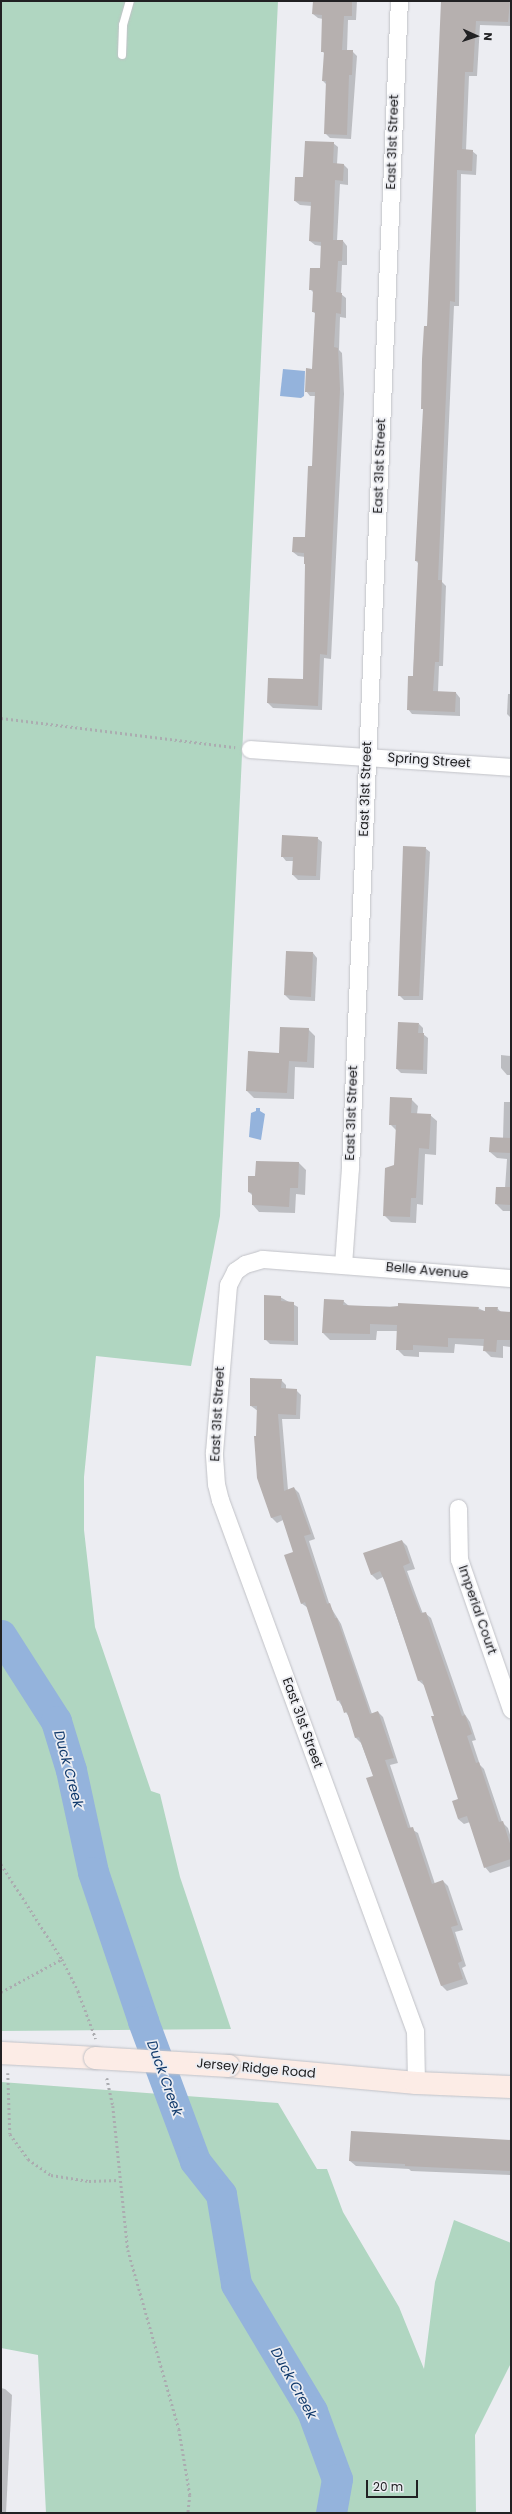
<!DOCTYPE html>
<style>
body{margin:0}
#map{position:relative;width:512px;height:2514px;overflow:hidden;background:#ecedf2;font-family:Poppins,sans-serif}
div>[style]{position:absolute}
.green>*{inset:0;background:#b0d6c1}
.water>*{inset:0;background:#94b3dc}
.shadow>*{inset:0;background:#0003}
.river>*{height:31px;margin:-15.5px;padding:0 15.5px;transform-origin:15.5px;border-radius:15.5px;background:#94b3dc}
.building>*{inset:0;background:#b6b0af}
.path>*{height:2.5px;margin-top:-1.25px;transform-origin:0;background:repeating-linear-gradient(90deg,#abacb0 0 2px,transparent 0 5px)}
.roads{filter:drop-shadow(0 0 1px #c1c2c7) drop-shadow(0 0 1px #c1c2c7)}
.lane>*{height:8px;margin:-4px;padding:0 4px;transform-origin:4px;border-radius:4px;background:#fff}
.street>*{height:17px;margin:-8.5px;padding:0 8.5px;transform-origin:8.5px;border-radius:8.5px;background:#fff}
.secondary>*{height:22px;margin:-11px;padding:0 11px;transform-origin:11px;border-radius:11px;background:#fcece6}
.bridges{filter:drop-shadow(0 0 1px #c1c2c7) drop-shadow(0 0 1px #c1c2c7)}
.secondary-bridge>*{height:22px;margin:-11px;padding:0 11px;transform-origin:11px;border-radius:11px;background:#fcece6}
span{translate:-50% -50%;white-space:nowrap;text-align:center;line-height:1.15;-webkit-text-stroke:3.5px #ecedf2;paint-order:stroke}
.street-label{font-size:13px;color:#212123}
.water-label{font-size:14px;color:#10396b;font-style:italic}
.frame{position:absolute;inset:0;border:2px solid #212123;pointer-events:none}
.north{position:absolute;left:456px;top:16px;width:40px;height:40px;-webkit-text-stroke:3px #ecedf2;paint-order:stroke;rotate:93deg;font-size:11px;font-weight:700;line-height:16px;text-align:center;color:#212123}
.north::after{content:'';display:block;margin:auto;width:14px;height:18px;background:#212123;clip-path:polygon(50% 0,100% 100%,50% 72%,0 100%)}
.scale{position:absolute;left:366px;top:2480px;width:52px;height:18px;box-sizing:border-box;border:2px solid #212123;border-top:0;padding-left:5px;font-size:12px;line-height:14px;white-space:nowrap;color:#212123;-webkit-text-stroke:3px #ecedf2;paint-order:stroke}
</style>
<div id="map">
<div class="green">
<i style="clip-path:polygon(1px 1px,278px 1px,220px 1216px,191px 1366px,96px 1356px,84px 1477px,84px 1530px,95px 1627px,151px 1791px,160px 1794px,180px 1877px,231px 2029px,1px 2031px)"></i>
<i style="clip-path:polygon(1px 2082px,278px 2103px,317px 2169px,327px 2169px,343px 2212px,399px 2307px,424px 2369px,435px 2282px,454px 2220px,511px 2243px,511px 2363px,475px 2435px,476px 2513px,46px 2513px,38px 2355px,1px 2348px)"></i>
</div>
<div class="water">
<i style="clip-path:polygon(283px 369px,305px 371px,304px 396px,301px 398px,280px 396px)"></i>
<i style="clip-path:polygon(256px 1108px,260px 1108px,260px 1111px,265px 1114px,261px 1140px,249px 1137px,251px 1113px,256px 1111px)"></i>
</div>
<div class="shadow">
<i style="clip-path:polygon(314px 1px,357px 1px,356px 20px,348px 20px,347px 51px,352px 51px,357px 56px,351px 139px,330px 138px,325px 133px,327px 85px,323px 81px,325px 54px,322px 51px,323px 19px,318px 18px,313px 14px)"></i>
<i style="clip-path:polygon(442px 1px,502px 1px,511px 3px,511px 26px,480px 25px,477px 76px,469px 76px,466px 150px,472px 151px,477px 155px,476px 175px,461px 174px,459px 306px,454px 306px,442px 582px,446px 586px,443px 666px,439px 666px,438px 692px,456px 693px,460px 698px,460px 716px,412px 714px,408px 709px,413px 677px,419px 564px,416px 561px,424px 410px,422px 408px,428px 328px)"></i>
<i style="clip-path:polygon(333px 143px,338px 147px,337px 164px,344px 165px,348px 169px,348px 185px,340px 184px,337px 241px,343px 241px,347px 246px,347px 265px,342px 265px,341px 294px,346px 298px,346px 318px,340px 317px,339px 350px,342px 353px,344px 394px,331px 659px,324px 658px,322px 710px,273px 708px,268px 703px,269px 679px,304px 680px,306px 565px,305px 557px,298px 556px,293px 552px,306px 538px,313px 467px,315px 396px,310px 396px,306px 391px,313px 370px,316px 314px,313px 312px,314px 293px,310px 289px,321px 269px,322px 246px,315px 245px,310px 241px,312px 206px,300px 205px,295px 201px,304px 178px)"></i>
<i style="clip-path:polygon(508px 694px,511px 694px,511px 718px,507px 714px)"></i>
<i style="clip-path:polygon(317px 838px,322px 842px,320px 880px,298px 880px,293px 875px,294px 861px,286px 861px,282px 856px)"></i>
<i style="clip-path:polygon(425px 848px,430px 852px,423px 1000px,404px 1000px,399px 995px)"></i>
<i style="clip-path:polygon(313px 953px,317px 958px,315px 1001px,290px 1000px,285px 995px)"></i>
<i style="clip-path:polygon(419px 1024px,423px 1028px,423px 1034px,428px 1038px,427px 1074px,401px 1073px,397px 1069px)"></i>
<i style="clip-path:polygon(308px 1029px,315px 1036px,314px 1068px,295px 1067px,294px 1099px,254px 1098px,247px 1091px,280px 1054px)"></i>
<i style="clip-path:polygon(501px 1055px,511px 1056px,511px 1075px,507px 1075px,501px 1068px)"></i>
<i style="clip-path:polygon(511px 1086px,511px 1224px,510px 1211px,503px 1211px,496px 1204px,497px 1188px,505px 1188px,507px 1159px,497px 1158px,490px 1152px,503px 1138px,504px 1102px,510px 1102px)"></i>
<i style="clip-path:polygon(411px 1099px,418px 1106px,417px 1114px,430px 1115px,437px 1121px,436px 1155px,425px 1154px,423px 1205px,417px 1204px,416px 1223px,391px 1222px,384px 1215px,395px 1166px,397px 1131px,390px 1124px)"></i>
<i style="clip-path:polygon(299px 1163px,306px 1170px,305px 1195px,296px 1194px,295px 1213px,259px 1212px,253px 1205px,253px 1196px,249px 1192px,256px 1177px)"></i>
<i style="clip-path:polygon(280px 1297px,298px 1307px,298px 1345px,270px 1344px,265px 1339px)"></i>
<i style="clip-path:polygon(343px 1301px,349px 1306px,478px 1308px,486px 1312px,497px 1308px,501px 1312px,511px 1313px,511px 1347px,503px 1346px,503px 1358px,491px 1357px,484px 1350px,484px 1346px,455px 1344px,454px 1353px,419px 1352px,419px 1357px,404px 1356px,397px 1349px,398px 1331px,377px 1331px,376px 1340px,330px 1340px,323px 1333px)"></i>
<i style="clip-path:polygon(281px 1380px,286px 1385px,286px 1390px,296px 1390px,301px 1395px,300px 1419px,282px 1419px,288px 1490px,294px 1488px,299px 1493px,315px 1539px,309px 1541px,330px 1606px,341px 1624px,372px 1714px,378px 1712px,383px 1717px,398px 1763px,390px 1765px,411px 1829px,418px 1833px,435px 1884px,443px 1881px,448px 1886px,463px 1930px,455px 1932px,466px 1966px,462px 1968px,468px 1984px,447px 1991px,442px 1986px,367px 1779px,374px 1777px,361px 1743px,356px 1738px,349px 1717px,338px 1700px,308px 1608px,301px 1603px,295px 1552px,283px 1520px,277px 1523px,272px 1518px,258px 1478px,258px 1411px,251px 1406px)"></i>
<i style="clip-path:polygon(402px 1541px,407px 1546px,415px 1569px,407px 1571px,418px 1601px,423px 1614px,425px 1613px,431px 1618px,464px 1713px,470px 1722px,476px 1740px,472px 1741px,480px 1765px,484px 1769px,502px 1822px,508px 1828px,511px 1838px,511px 1866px,490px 1873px,485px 1867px,470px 1822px,464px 1824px,458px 1819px,459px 1800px,435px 1716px,425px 1686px,419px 1681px,383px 1577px,377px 1580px,371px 1574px)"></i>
<i style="clip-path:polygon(511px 2141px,511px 2175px,411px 2171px,409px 2169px,356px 2166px,350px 2161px)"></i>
<i style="clip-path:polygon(1px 2388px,5px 2389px,12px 2395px,6px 2513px,1px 2513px)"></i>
</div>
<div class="river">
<i style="left:1px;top:1635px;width:102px;rotate:57.4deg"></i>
<i style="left:56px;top:1721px;width:51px;rotate:73deg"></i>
<i style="left:71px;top:1770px;width:104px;rotate:77.8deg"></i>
<i style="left:93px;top:1872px;width:157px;rotate:71.4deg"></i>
<i style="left:143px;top:2021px;width:149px;rotate:69.6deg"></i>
<i style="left:195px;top:2161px;width:42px;rotate:51.8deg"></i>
<i style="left:221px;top:2194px;width:91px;rotate:80.5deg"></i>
<i style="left:236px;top:2284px;width:148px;rotate:59.1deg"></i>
<i style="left:312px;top:2411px;width:72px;rotate:69.8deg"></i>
<i style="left:337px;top:2479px;width:35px;rotate:100deg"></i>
</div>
<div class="building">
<i style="clip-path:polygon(313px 1px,352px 1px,352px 16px,344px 16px,342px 50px,353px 50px,352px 75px,349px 75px,347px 135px,324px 134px,326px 81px,322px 81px,324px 52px,321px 52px,322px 15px,312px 14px)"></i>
<i style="clip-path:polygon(441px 1px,510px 1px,508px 22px,476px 21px,473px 72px,465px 72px,462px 149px,473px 150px,472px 171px,457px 170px,455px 302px,450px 301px,438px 580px,442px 580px,439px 662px,435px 662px,433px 691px,456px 692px,455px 712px,407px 710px,408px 676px,413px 676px,415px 626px,418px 561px,415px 561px,423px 409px,421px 409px,422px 359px,424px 326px,427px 326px)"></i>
<i style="clip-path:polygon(305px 141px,334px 142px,333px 163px,344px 164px,343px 181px,335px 180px,333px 240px,343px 240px,342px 261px,338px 261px,336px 292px,342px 293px,341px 314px,336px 313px,334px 347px,338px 348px,340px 389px,327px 655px,320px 654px,318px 706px,267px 703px,268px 678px,303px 679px,305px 564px,304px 564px,304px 553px,292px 552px,293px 537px,305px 537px,308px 466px,312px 466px,315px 392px,305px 392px,306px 368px,312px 369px,315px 312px,312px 312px,313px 290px,309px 290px,310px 268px,320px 268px,321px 242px,309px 241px,311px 202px,294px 201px,295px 177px,303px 177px)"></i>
<i style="clip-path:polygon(282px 835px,318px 837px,316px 876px,292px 875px,293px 857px,281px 857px)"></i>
<i style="clip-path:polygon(403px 846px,426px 847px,419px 996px,398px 996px)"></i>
<i style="clip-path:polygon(286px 951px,313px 952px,311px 997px,284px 995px)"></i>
<i style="clip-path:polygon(398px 1022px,419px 1023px,418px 1033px,424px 1033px,423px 1070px,396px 1069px)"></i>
<i style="clip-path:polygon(280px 1027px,309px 1028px,307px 1062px,289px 1061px,287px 1093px,246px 1091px,248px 1051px,279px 1053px)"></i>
<i style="clip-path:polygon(390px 1097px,412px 1098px,411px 1113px,431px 1114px,429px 1149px,419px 1148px,416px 1198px,411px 1198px,410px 1217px,383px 1216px,385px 1168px,394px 1165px,396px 1125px,389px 1125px)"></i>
<i style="clip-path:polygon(490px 1137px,511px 1138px,511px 1153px,489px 1152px)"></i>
<i style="clip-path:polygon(256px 1161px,299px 1162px,298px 1188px,290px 1188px,289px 1207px,252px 1205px,252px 1193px,248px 1192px,248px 1176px,255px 1176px)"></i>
<i style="clip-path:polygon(496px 1187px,511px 1187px,511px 1205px,495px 1204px)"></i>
<i style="clip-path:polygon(264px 1295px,281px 1296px,281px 1301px,294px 1302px,294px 1341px,264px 1340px)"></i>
<i style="clip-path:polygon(324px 1299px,344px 1300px,343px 1305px,390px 1307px,398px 1306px,398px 1303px,479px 1307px,478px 1310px,485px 1311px,485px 1307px,498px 1307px,497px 1311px,511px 1312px,511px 1340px,497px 1340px,496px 1352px,483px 1351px,484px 1339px,448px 1338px,448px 1347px,413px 1345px,413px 1350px,396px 1350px,397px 1325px,370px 1324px,370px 1334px,322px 1333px)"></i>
<i style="clip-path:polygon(250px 1378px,282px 1379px,281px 1388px,297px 1389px,296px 1415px,278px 1414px,284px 1491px,294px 1487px,311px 1534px,304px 1536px,327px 1604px,330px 1603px,335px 1618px,337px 1618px,370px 1714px,378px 1711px,394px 1758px,385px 1760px,408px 1828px,413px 1827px,432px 1884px,443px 1880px,458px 1925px,451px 1927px,462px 1961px,458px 1963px,463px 1979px,441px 1986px,366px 1778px,373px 1776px,359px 1737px,355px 1738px,347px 1712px,344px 1713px,340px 1700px,337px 1701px,305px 1602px,301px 1604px,284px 1555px,293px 1552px,281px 1515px,271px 1518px,257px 1478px,254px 1436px,256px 1436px,257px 1406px,250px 1406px)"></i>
<i style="clip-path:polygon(402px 1540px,410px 1563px,403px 1566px,413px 1594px,421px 1613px,426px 1612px,459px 1707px,462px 1716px,465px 1715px,472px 1734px,467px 1736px,476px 1763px,479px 1762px,499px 1822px,503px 1821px,511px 1847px,511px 1859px,484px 1868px,467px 1816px,458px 1819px,452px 1801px,458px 1799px,431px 1716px,434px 1716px,422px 1680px,418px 1681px,386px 1584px,380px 1571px,371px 1575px,363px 1553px)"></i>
<i style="clip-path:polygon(351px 2131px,511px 2140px,511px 2171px,405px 2166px,405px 2164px,349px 2161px)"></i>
</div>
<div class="path">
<i style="left:1px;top:718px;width:236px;rotate:7.1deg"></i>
<i style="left:1px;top:1864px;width:113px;rotate:57.3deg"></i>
<i style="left:62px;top:1959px;width:36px;rotate:63deg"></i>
<i style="left:78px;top:1991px;width:51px;rotate:69.4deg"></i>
<i style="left:1px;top:1992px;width:69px;rotate:-28.4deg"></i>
<i style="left:8px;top:2073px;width:61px;rotate:88.1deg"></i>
<i style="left:10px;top:2134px;width:31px;rotate:54deg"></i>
<i style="left:28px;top:2159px;width:28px;rotate:35deg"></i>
<i style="left:51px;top:2175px;width:38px;rotate:9deg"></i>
<i style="left:89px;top:2181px;width:30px;rotate:-2deg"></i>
<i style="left:107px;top:2078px;width:29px;rotate:78deg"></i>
<i style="left:113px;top:2106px;width:145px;rotate:84.1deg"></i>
<i style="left:128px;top:2250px;width:186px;rotate:74.1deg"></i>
<i style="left:179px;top:2429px;width:67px;rotate:80.5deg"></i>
<i style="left:190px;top:2495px;width:18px;rotate:96deg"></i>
</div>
<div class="roads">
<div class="lane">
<i style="left:122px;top:55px;width:30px;rotate:-88deg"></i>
<i style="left:123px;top:25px;width:25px;rotate:-74deg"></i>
</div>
<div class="street">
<i style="left:250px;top:749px;width:262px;rotate:3.9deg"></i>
<i style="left:343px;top:1265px;width:97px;rotate:-85.9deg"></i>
<i style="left:350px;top:1168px;width:1168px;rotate:-87.6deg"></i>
<i style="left:458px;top:1508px;width:51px;rotate:88.9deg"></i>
<i style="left:459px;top:1559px;width:159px;rotate:70.9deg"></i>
<i style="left:416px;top:2083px;width:52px;rotate:-91.1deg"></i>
<i style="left:415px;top:2031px;width:566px;rotate:-110.16deg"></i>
<i style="left:220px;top:1500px;width:16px;rotate:-104deg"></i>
<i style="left:216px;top:1484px;width:32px;rotate:-94deg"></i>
<i style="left:214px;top:1452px;width:168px;rotate:-85.2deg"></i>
<i style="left:228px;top:1285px;width:16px;rotate:-63deg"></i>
<i style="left:235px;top:1271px;width:12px;rotate:-35deg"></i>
<i style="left:245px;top:1264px;width:18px;rotate:-16deg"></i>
<i style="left:262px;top:1259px;width:250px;rotate:4.4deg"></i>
</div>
<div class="secondary">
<i style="left:1px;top:2053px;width:94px;rotate:3deg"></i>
<i style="left:229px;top:2066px;width:188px;rotate:5.2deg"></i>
<i style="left:416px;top:2083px;width:95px;rotate:2.4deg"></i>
</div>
</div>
<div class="bridges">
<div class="secondary-bridge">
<i style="left:95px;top:2058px;width:134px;rotate:3.4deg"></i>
</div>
</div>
<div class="street-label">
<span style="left:393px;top:142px;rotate:-88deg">East 31st Street</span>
<span style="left:380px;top:466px;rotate:-88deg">East 31st Street</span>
<span style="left:429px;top:761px;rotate:4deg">Spring Street</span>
<span style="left:366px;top:789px;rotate:-88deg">East 31st Street</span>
<span style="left:352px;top:1113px;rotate:-88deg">East 31st Street</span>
<span style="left:427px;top:1271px;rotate:5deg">Belle Avenue</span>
<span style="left:218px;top:1414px;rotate:-87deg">East 31st Street</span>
<span style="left:477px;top:1610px;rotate:71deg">Imperial Court</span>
<span style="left:302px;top:1723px;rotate:70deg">East 31st Street</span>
<span style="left:256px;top:2069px;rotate:5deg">Jersey Ridge Road</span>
</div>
<div class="water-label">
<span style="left:69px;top:1769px;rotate:75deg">Duck Creek</span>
<span style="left:165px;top:2078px;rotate:70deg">Duck Creek</span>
<span style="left:294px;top:2383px;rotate:61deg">Duck Creek</span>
</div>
<div class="frame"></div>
<div class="north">N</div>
<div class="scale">20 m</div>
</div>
